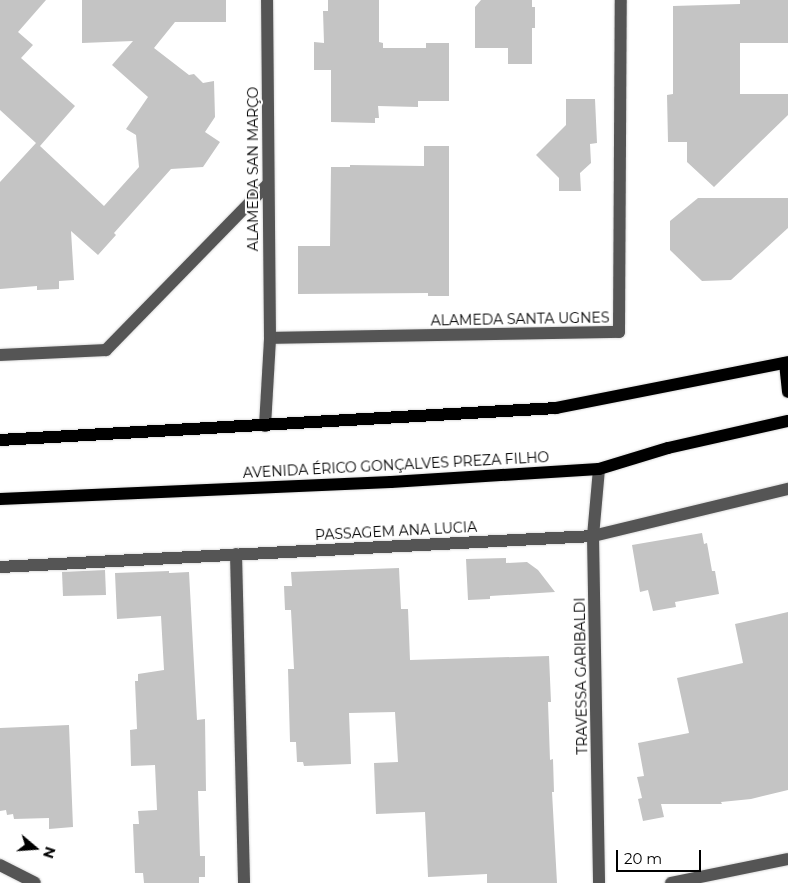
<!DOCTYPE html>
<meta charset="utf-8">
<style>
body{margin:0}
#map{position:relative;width:788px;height:883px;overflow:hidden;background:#fff;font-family:Montserrat,sans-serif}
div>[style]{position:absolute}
.building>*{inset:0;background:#c4c4c4}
.roads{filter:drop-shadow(0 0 1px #dbdbdb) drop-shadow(0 0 1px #dbdbdb)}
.minor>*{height:12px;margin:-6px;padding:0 6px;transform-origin:6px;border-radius:6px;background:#555}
.major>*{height:12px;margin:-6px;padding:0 6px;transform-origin:6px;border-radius:6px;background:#000}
span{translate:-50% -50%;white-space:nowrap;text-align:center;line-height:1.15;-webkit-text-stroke:4px #fff;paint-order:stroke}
.street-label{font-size:14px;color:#000}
.north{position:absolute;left:10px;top:823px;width:50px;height:50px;-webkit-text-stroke:4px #fff;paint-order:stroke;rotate:108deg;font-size:14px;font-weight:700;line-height:20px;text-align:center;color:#000}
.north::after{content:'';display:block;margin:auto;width:18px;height:22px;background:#000;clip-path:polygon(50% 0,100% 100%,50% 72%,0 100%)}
.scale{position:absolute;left:616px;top:850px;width:85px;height:22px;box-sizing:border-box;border:2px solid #000;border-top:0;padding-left:6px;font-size:15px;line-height:18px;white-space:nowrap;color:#000;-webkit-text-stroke:4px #fff;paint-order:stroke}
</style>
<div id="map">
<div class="building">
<i style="clip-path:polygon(0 0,46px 0,18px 32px,33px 45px,21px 58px,75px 106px,40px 146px,104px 206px,139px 167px,136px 135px,126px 129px,148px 97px,112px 65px,133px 41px,82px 43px,82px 0,226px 0,226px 22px,175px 22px,154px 48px,189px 75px,194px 74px,203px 83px,214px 81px,215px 117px,205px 132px,220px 142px,203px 167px,171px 169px,114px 233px,116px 235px,98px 255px,71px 231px,74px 280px,59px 281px,59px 289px,37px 290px,37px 286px,0 289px,0 182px,36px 143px,0 110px)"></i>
<i style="clip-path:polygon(328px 0,379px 0,379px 42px,383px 43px,383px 48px,426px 48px,426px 43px,449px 43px,449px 101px,418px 101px,418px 107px,378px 106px,379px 118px,375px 118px,375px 123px,331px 122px,331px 70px,314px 70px,314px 42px,324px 43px,323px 11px,328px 11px)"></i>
<i style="clip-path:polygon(481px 0,532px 0,532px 7px,535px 7px,535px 28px,532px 28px,532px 64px,508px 64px,508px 48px,475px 48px,475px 7px)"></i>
<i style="clip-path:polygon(740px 0,788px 0,788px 43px,740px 43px,740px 94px,788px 94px,788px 115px,714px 187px,687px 162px,687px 142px,668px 142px,667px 95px,673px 94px,673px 6px,740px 4px)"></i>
<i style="clip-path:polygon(566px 99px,595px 99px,597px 143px,590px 144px,591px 163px,580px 173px,581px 191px,559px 191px,559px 178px,536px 155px,566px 125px)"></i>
<i style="clip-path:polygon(424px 146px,449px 146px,449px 296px,428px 296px,428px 293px,298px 294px,298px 246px,330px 246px,331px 167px,350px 167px,350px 165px,424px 166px)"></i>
<i style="clip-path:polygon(698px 198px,788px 198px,788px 228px,731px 280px,702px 281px,670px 250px,670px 221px)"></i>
<i style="clip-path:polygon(702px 533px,704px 544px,707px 543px,712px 571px,715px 571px,719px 594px,675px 602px,676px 607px,653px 611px,648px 590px,640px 592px,632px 545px)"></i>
<i style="clip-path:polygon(506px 558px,506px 563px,527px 562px,538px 570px,555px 592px,490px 596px,490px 599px,468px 600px,466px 559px)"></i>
<i style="clip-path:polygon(399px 568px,401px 609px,408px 609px,410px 660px,549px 656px,551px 702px,548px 702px,550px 760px,553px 759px,554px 792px,552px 792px,557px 883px,487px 883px,487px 874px,428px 877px,425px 812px,376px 814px,374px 763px,398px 762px,395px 712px,349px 713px,351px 764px,304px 766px,303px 762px,297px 762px,296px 742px,290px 742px,288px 669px,294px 669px,291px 610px,285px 610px,284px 586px,292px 586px,291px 572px)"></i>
<i style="clip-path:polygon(105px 570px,106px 595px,63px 596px,62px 572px)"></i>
<i style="clip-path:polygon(169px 571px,169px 573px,189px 572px,197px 720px,205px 719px,206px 791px,198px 791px,200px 856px,205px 856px,205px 877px,199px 877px,199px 883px,144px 883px,143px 873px,135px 873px,133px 824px,139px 824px,138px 811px,157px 810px,155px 765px,131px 766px,130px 730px,137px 729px,135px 681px,138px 681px,138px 674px,164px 670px,161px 616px,117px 619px,115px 573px)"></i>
<i style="clip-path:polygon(788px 612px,788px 790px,751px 799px,721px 802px,722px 804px,661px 804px,664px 817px,643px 821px,638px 799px,642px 798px,637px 777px,644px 776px,638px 743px,689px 733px,677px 678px,743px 663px,735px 624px)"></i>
<i style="clip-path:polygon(69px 725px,73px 827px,49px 829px,49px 818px,14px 819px,13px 814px,7px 815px,6px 810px,0 811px,0 728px)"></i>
</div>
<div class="roads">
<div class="minor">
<i style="left:270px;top:338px;width:349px;rotate:-1deg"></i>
<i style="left:619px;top:332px;width:332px;rotate:-89.7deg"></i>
<i style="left:0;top:355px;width:106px;rotate:-2.7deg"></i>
<i style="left:106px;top:350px;width:231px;rotate:-45.7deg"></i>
<i style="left:265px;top:426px;width:88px;rotate:-86.7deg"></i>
<i style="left:270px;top:338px;width:338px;rotate:-90.5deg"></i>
<i style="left:599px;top:469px;width:67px;rotate:95.1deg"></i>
<i style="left:593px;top:536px;width:347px;rotate:89deg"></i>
<i style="left:236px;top:554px;width:329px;rotate:88.6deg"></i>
<i style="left:0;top:567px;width:594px;rotate:-2.99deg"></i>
<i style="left:593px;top:536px;width:201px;rotate:-13.6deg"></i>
<i style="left:0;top:865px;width:39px;rotate:27deg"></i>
<i style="left:671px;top:883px;width:119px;rotate:-11.6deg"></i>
</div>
<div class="major">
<i style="left:785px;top:363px;width:29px;rotate:84deg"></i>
<i style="left:0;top:440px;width:557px;rotate:-3.29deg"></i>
<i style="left:556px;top:408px;width:237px;rotate:-11.2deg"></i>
<i style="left:0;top:499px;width:391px;rotate:-2.5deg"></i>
<i style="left:391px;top:482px;width:208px;rotate:-3.6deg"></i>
<i style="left:599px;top:469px;width:72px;rotate:-16.9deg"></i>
<i style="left:668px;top:448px;width:123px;rotate:-12.7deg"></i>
</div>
</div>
<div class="street-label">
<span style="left:253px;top:169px;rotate:-90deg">ALAMEDA SAN MARÇO</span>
<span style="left:520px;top:319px;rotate:-1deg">ALAMEDA SANTA UGNES</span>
<span style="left:396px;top:465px;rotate:-3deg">AVENIDA ÉRICO GONÇALVES PREZA FILHO</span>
<span style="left:396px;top:531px;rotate:-3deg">PASSAGEM ANA LUCIA</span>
<span style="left:581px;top:676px;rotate:-91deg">TRAVESSA GARIBALDI</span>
</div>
<div class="north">N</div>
<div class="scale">20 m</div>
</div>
